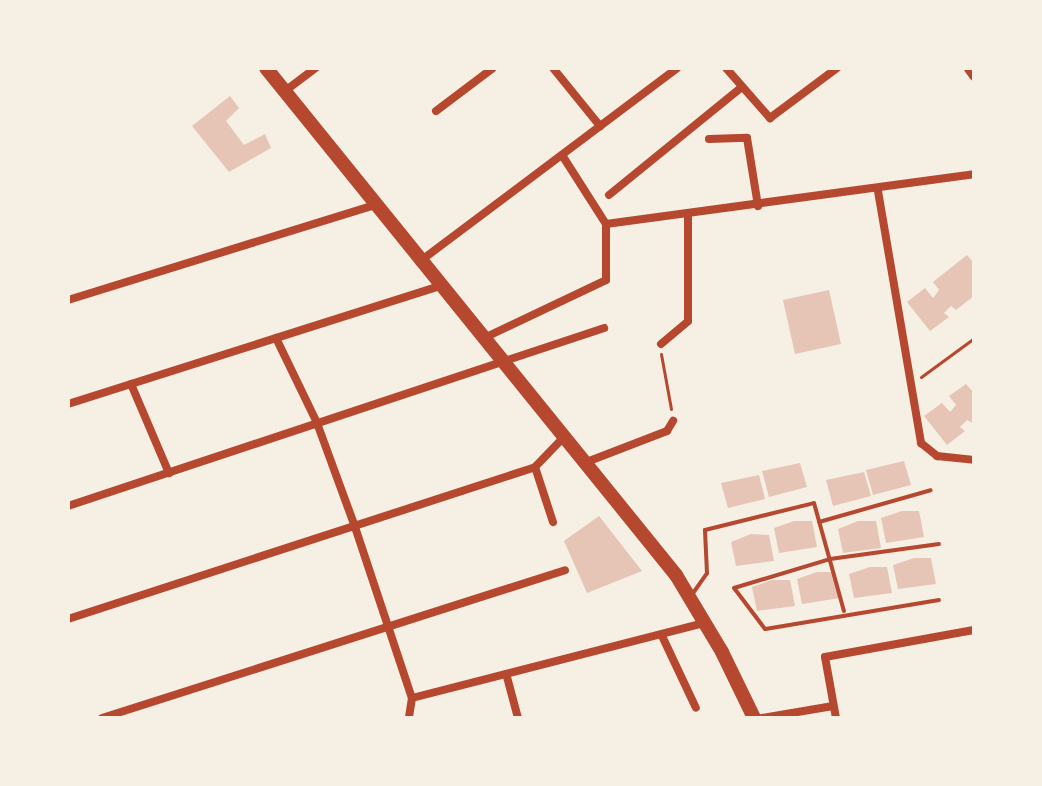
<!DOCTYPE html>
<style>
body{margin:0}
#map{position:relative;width:1042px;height:786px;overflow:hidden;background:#f6efe4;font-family:"Open Sans",sans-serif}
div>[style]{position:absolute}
.building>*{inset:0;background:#e6c5b7}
.path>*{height:3px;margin:-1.5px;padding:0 1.5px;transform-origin:1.5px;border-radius:1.5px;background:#b5482f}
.service>*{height:4px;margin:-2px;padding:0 2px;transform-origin:2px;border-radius:2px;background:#b5482f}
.minor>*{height:8px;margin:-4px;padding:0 4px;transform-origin:4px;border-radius:4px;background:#b5482f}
.tertiary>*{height:11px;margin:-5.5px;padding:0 5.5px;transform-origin:5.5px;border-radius:5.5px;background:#b5482f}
.primary>*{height:14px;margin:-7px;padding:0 7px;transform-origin:7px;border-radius:7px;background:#b5482f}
span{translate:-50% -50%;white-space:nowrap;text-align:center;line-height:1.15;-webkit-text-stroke:6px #f6efe4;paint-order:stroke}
.frame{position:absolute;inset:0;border:70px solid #f6efe4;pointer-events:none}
</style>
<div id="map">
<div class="building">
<i style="clip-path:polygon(230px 96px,239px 108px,226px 121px,244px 145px,265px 134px,271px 148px,229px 172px,192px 126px)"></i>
<i style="clip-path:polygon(967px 255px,974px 263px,974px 296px,956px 310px,951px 306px,944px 313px,949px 317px,930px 331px,907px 302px,925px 288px,933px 298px,939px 290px,933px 282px)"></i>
<i style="clip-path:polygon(829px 290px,841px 344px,795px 354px,783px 300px)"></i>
<i style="clip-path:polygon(966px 384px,974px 393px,974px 424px,967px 420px,960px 427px,965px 431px,947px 445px,924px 416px,942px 403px,950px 412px,956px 405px,949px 396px)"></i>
<i style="clip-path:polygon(904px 461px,911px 485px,873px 495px,866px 470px)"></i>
<i style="clip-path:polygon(800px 463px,807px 487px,769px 497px,762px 471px)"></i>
<i style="clip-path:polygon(864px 472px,871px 496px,833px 506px,826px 480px)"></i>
<i style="clip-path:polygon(759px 475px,765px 499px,728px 508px,721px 483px)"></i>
<i style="clip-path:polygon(902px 511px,919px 511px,924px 537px,886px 543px,881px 518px)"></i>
<i style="clip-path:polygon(599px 516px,642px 571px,587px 593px,564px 541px)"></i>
<i style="clip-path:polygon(794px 521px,812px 521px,817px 547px,779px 553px,774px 528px)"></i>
<i style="clip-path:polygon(858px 521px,876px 521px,881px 548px,843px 553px,838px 529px)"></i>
<i style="clip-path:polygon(751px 534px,769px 535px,774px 561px,736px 566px,731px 542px)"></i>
<i style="clip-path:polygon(914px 558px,931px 558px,936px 584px,898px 589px,893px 565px)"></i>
<i style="clip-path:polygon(870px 567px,887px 567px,892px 593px,854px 598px,849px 574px)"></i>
<i style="clip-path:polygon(817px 572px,835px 572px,840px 598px,802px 604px,797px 579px)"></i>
<i style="clip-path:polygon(772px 580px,790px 580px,795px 606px,757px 611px,752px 587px)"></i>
</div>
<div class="path">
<i style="left:661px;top:354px;width:56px;rotate:79.7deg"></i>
<i style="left:921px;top:377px;width:66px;rotate:-36.3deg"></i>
</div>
<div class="service">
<i style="left:819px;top:522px;width:116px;rotate:-15.9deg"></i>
<i style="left:691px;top:596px;width:28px;rotate:-55deg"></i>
<i style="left:707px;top:573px;width:43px;rotate:-92.7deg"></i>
<i style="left:705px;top:530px;width:112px;rotate:-13.9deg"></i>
<i style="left:814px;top:503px;width:112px;rotate:74.5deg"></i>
<i style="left:939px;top:600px;width:176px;rotate:170.5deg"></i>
<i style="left:765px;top:629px;width:51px;rotate:-127.1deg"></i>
<i style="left:734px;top:588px;width:100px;rotate:-16.8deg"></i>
<i style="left:830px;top:559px;width:110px;rotate:-7.8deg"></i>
</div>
<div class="minor">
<i style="left:553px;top:68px;width:75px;rotate:51deg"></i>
<i style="left:726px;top:68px;width:67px;rotate:48.7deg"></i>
<i style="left:770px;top:118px;width:84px;rotate:-36.7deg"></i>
<i style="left:285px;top:91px;width:39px;rotate:-37deg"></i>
<i style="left:436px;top:111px;width:71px;rotate:-37deg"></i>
<i style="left:709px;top:139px;width:38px;rotate:-2deg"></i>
<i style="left:747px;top:138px;width:69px;rotate:80.8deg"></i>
<i style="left:562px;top:155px;width:82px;rotate:57.5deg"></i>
<i style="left:878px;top:191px;width:256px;rotate:80.3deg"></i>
<i style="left:921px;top:443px;width:21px;rotate:39deg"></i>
<i style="left:937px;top:456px;width:37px;rotate:6deg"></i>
<i style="left:609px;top:195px;width:171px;rotate:-39.1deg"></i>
<i style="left:606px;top:224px;width:371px;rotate:-7.7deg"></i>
<i style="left:419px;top:262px;width:323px;rotate:-36.9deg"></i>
<i style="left:68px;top:300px;width:320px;rotate:-17.2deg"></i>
<i style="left:276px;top:338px;width:94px;rotate:64.2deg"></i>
<i style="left:317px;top:423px;width:111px;rotate:69.9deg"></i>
<i style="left:355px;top:527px;width:180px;rotate:71.6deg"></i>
<i style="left:412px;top:698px;width:20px;rotate:99deg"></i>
<i style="left:484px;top:338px;width:135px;rotate:-25.4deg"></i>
<i style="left:606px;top:280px;width:56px;rotate:-90deg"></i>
<i style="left:661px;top:344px;width:35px;rotate:-40deg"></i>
<i style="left:688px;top:321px;width:107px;rotate:-90deg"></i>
<i style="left:131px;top:384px;width:97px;rotate:66.9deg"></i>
<i style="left:68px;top:404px;width:389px;rotate:-17.6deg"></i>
<i style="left:584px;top:463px;width:89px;rotate:-21.1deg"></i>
<i style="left:667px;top:431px;width:12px;rotate:-59deg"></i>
<i style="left:535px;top:467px;width:58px;rotate:71.9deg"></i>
<i style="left:68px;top:506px;width:565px;rotate:-18.37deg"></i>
<i style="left:68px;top:619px;width:491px;rotate:-18deg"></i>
<i style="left:535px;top:467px;width:40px;rotate:-46deg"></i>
<i style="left:663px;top:638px;width:77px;rotate:64.8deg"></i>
<i style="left:507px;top:677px;width:42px;rotate:75deg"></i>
<i style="left:412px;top:698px;width:302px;rotate:-14.4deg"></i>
<i style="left:102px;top:718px;width:486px;rotate:-17.7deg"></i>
<i style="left:762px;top:718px;width:72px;rotate:-9.6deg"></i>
<i style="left:836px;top:718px;width:62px;rotate:-100.2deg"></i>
<i style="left:825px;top:657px;width:151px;rotate:-10.3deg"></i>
</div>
<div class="tertiary">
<i style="left:969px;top:68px;width:9px;rotate:54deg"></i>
</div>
<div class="primary">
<i style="left:266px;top:68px;width:652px;rotate:51.04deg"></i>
<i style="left:676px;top:575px;width:90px;rotate:59.1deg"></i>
<i style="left:722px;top:652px;width:73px;rotate:64.1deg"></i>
</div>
<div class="frame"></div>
</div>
